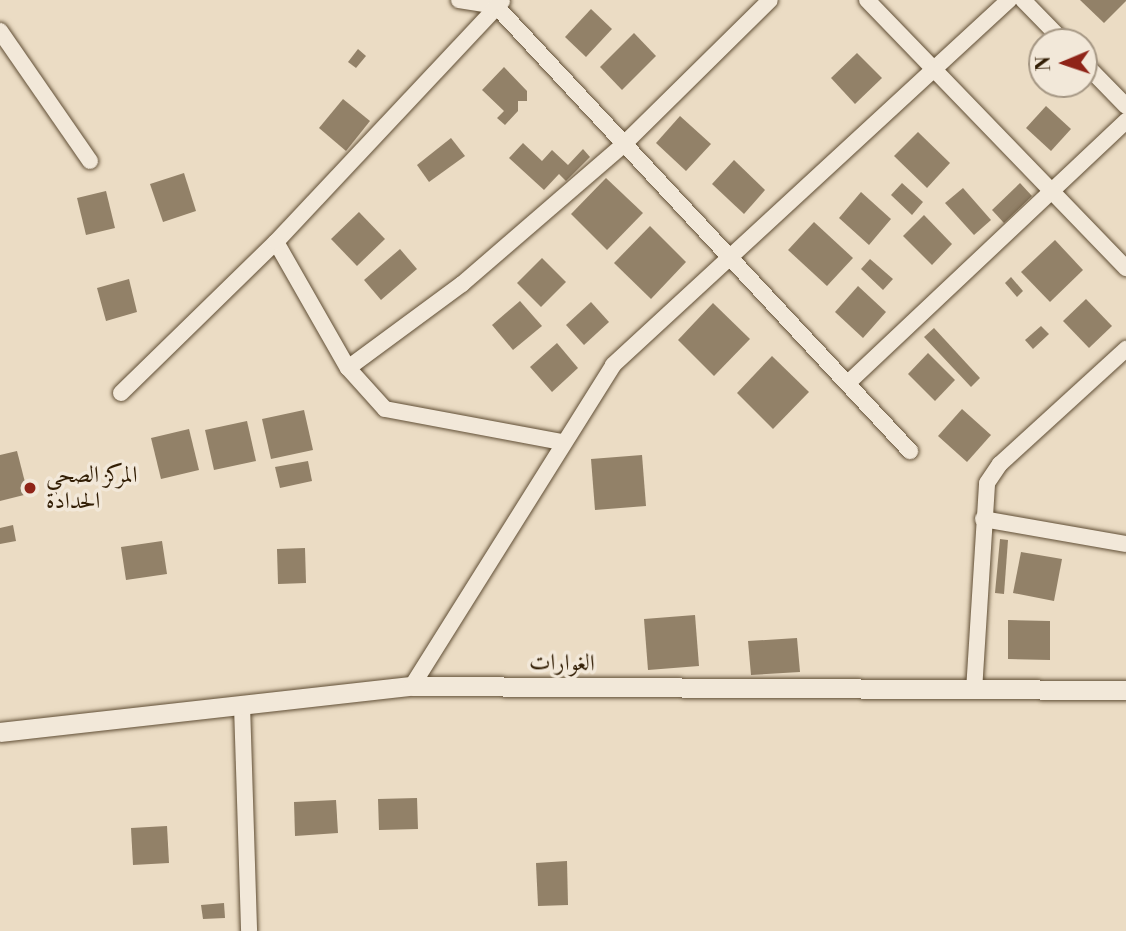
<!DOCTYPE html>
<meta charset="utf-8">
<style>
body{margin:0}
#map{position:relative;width:1126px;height:931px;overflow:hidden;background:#ebdcc4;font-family:"Libre Bodoni",Amiri,serif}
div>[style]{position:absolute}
.building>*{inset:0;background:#928168}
.roads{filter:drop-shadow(0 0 2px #604e35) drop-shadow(0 0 2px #604e35)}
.minor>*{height:16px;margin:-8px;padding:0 8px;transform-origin:8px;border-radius:8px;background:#f2e8d9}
.tertiary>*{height:19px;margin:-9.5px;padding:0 9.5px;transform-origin:9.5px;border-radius:9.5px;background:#f2e8d9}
.dots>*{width:19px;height:19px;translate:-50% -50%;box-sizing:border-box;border:4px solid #f2e8d9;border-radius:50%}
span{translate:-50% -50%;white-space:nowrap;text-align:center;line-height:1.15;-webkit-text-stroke:7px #f2e8d9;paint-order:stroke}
.poi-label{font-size:23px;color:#321e05}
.left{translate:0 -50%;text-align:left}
.street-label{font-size:23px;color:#321e05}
.north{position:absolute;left:1028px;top:28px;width:70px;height:70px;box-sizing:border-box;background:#f2e8d9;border:2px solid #a59784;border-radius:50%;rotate:268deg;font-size:19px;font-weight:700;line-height:28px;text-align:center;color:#321e05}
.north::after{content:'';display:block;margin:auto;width:24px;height:32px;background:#8f2418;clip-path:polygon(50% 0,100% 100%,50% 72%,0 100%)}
</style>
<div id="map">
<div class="building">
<i style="clip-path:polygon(1080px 0,1126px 0,1126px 1px,1104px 23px)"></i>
<i style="clip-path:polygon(591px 9px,612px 29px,586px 57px,565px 37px)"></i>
<i style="clip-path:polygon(634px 33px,656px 56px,622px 90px,600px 67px)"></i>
<i style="clip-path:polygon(358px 49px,366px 56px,356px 68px,348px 62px)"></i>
<i style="clip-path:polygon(857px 53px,882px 78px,855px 104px,831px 78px)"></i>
<i style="clip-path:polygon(504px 67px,527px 91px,527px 101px,518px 101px,518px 111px,505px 125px,497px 118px,504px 111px,482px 90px)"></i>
<i style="clip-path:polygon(343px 99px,370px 121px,346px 151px,319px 128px)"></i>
<i style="clip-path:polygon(1046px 106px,1071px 129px,1051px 151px,1026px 128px)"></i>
<i style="clip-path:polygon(680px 116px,711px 144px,686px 171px,656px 143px)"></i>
<i style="clip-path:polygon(918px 132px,950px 163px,927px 188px,894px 156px)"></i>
<i style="clip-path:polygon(451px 138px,465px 156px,429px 182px,417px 165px)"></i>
<i style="clip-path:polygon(523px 143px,542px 161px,552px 150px,568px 165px,583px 149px,590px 157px,566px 181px,559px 174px,544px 190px,509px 158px)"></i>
<i style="clip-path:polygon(734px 160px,765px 190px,744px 214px,712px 184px)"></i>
<i style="clip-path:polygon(184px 173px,196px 211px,163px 222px,150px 184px)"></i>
<i style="clip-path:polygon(606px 178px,643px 213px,607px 250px,571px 214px)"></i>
<i style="clip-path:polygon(902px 183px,923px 202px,912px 215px,891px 195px)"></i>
<i style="clip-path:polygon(1020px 183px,1032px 196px,1004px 223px,992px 210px)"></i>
<i style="clip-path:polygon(963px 188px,991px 220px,974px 235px,945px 203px)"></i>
<i style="clip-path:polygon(106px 191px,115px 228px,86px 235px,77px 198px)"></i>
<i style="clip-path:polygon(861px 192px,891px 219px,869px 245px,839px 218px)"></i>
<i style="clip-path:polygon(359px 212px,385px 239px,357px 266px,331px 239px)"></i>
<i style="clip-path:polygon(924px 215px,952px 244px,932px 265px,903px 236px)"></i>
<i style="clip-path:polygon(814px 222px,853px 258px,827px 286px,788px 250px)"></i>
<i style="clip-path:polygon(650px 226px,686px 262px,651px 299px,614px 263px)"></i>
<i style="clip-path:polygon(1055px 240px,1083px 270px,1050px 302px,1021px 272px)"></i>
<i style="clip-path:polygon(400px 249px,417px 269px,381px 300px,364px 280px)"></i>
<i style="clip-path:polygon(542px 258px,566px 282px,541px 307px,517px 283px)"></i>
<i style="clip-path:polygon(870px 259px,893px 279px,883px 290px,861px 269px)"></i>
<i style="clip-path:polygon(1011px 277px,1023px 291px,1017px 297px,1005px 283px)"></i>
<i style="clip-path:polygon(129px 279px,137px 312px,106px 321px,97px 288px)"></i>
<i style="clip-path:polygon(858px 286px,886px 312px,863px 338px,835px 312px)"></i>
<i style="clip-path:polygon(1086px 299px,1112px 326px,1089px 348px,1063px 321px)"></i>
<i style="clip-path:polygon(520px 301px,542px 326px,513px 350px,492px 325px)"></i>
<i style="clip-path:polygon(591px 302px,609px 322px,584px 345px,566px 325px)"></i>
<i style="clip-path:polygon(713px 303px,750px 339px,714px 376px,678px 340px)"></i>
<i style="clip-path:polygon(1041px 326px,1049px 334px,1033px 349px,1025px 340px)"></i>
<i style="clip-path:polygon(934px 328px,980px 378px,971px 387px,924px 337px)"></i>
<i style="clip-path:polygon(557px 343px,578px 368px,552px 392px,530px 367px)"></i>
<i style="clip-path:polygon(928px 353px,955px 380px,935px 401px,908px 374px)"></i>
<i style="clip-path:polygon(772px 356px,809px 392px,773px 429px,737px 393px)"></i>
<i style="clip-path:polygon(962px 409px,991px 435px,967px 462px,938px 436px)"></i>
<i style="clip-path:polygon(304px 410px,313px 450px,271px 459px,262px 419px)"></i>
<i style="clip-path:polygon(247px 421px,256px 461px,214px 470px,205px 430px)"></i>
<i style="clip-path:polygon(189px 429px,199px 470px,161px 479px,151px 438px)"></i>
<i style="clip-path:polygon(17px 451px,28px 494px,0 501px,0 455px)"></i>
<i style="clip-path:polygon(642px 455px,646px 506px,595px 510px,591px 459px)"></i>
<i style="clip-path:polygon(308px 461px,312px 481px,280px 488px,275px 467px)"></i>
<i style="clip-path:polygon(13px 525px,16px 541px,0 544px,0 528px)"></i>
<i style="clip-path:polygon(1000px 539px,1008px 540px,1004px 594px,995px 593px)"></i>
<i style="clip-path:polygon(162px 541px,167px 574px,126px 580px,121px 547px)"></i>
<i style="clip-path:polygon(305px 548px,306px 583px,278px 584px,277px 549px)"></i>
<i style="clip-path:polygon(1021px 552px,1062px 559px,1054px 601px,1013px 593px)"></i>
<i style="clip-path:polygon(695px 615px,699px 666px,648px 670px,644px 619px)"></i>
<i style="clip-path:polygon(1008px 620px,1050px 621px,1050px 660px,1008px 659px)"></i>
<i style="clip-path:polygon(797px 638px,800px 672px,751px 675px,748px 641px)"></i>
<i style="clip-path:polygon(417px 798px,418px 829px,379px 830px,378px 799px)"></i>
<i style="clip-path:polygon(336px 800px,338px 833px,295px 836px,294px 802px)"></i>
<i style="clip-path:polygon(167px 826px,169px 863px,133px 865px,131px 828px)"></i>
<i style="clip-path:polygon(567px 861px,568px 905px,538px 906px,536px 863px)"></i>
<i style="clip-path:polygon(224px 903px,225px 918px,203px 919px,201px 905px)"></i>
</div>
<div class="roads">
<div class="minor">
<i style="left:459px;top:0;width:37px;rotate:9deg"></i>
<i style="left:496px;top:6px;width:608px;rotate:47.07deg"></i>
<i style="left:867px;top:0;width:373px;rotate:46deg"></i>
<i style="left:1023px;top:0;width:59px;rotate:45.7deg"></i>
<i style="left:0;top:31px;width:158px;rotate:55.3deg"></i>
<i style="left:1084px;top:63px;width:60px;rotate:45.7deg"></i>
<i style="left:276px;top:242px;width:145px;rotate:60.3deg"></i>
<i style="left:348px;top:368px;width:55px;rotate:47.9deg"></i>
<i style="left:385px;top:409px;width:179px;rotate:10.6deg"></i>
<i style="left:348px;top:368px;width:142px;rotate:-36.4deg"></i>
<i style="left:462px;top:284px;width:213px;rotate:-40.8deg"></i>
<i style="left:623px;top:145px;width:206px;rotate:-44.6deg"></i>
<i style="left:849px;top:382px;width:381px;rotate:-43.3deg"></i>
<i style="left:121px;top:393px;width:216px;rotate:-44.3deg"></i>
<i style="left:276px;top:242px;width:330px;rotate:-46.8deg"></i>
<i style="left:983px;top:519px;width:145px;rotate:9.9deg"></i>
<i style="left:412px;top:686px;width:379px;rotate:-57.9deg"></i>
<i style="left:613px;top:365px;width:539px;rotate:-42.67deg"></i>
<i style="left:974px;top:691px;width:208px;rotate:-86.4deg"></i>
<i style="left:987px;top:483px;width:23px;rotate:-56deg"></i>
<i style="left:1000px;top:464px;width:171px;rotate:-42.4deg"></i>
<i style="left:242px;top:705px;width:226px;rotate:88.2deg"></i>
</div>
<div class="tertiary">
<i style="left:0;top:732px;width:415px;rotate:-6.4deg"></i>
<i style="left:412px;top:686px;width:714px;rotate:0.32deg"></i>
</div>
</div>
<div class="dots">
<i style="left:30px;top:488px;background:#8f2418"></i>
</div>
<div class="poi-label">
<span class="left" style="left:46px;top:488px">المركز الصحي<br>الحدادة</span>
</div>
<div class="street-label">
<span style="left:562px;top:663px;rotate:1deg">الغوارات</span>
</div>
<div class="north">N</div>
</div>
